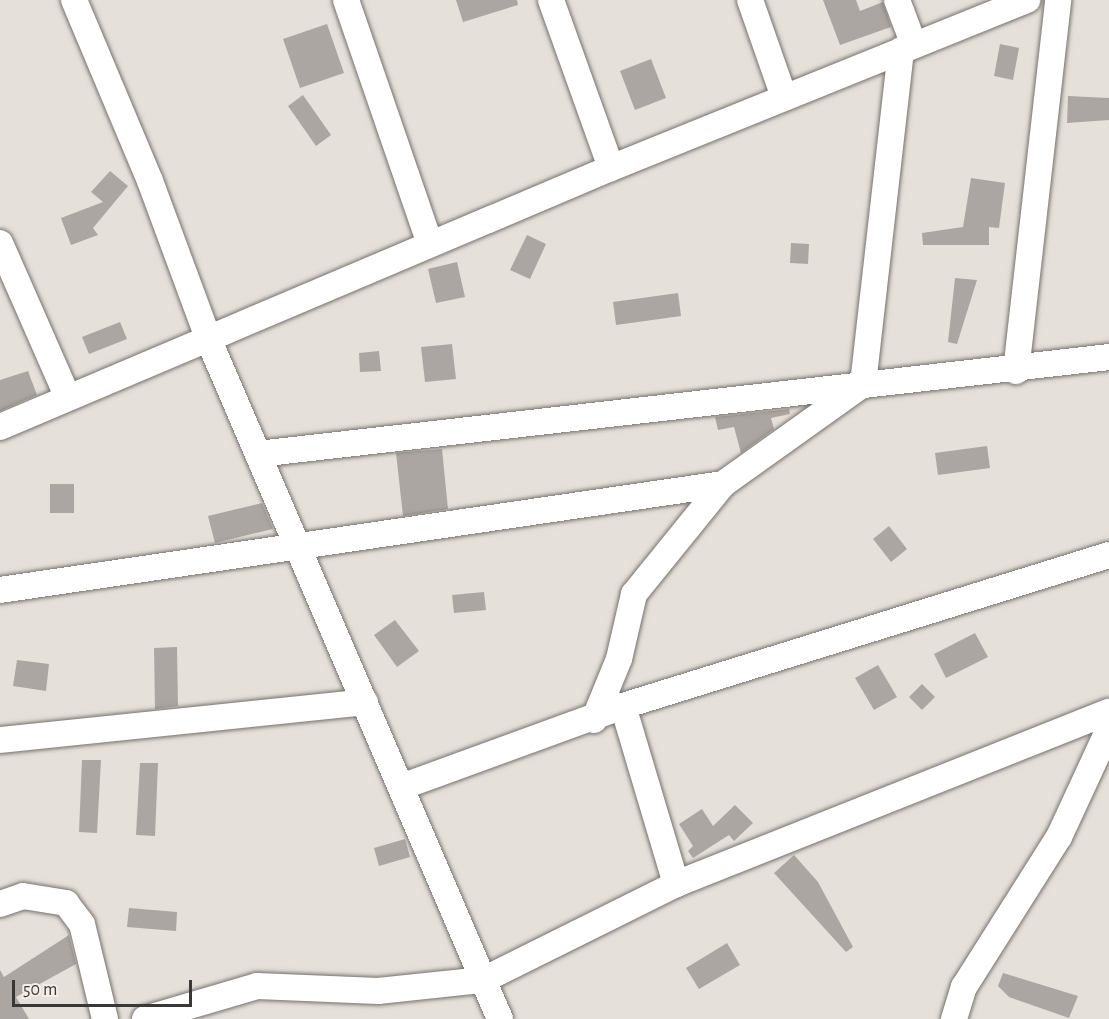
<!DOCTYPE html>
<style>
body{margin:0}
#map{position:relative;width:1109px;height:1019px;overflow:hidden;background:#e6e0db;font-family:"Alegreya Sans",sans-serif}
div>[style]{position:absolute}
.building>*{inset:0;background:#aba6a1}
.roads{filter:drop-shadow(0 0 2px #76716c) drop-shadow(0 0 2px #76716c)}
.minor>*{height:26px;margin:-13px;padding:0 13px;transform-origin:13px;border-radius:13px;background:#fff}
span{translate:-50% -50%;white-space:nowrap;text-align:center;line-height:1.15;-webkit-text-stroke:6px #f3eee8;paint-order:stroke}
.scale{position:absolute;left:12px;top:980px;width:180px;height:27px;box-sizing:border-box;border:3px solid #3a3836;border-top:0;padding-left:8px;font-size:18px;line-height:21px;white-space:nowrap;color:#3a3836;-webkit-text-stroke:4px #f3eee8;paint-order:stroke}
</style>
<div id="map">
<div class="building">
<i style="clip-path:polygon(456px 0,517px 0,518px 5px,463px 22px)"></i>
<i style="clip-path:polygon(823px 0,856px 0,860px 11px,883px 2px,891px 27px,840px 45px)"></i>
<i style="clip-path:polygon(327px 24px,344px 73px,300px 88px,283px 39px)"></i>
<i style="clip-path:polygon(1000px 44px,1019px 48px,1013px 80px,994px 76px)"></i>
<i style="clip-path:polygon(651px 59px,666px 98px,635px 110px,620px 71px)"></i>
<i style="clip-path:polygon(303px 95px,331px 135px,316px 146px,288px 106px)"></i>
<i style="clip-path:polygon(1068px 96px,1109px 98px,1109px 120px,1067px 123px)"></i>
<i style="clip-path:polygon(110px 171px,128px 186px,93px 228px,98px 235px,71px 245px,61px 218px,103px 202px,91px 192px)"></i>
<i style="clip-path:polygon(971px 178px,1005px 183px,999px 228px,989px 227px,989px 245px,923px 245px,922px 233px,963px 227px)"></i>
<i style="clip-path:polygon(527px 235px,546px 244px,530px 279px,510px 270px)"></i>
<i style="clip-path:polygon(791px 243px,809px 244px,808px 264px,790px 263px)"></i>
<i style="clip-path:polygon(457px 262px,465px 297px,436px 303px,428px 269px)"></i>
<i style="clip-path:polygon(955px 278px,977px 280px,957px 344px,948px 342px)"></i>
<i style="clip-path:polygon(678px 293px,681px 316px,616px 325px,613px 302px)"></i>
<i style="clip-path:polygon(120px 322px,127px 339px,89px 354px,82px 337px)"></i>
<i style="clip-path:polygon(452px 344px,456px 379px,425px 382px,421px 347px)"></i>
<i style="clip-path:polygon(379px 351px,381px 371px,360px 372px,359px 353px)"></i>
<i style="clip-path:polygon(28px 371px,37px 395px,0 411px,0 380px)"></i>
<i style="clip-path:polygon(789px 409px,790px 414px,771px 418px,774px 429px,741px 453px,734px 427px,718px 430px,715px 417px)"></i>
<i style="clip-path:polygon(987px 446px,990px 468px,938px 475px,935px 453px)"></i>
<i style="clip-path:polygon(442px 449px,448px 509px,403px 516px,396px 453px)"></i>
<i style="clip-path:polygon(50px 484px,74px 484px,74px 513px,50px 513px)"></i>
<i style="clip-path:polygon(262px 503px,273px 529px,215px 543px,208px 516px)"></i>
<i style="clip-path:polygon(889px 526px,907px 549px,891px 562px,873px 539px)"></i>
<i style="clip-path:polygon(484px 592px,486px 610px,454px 613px,452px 595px)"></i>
<i style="clip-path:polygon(395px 620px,419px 651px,397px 667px,374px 635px)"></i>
<i style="clip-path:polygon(975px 633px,988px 657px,946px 678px,934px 654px)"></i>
<i style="clip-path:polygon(177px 647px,178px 706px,155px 709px,154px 648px)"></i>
<i style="clip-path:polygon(17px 660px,49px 664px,46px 691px,13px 686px)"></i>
<i style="clip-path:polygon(878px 665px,897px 697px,874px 710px,855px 678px)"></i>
<i style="clip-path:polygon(922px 684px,935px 697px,922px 710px,909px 697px)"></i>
<i style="clip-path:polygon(82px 760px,101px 760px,97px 833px,79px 832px)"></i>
<i style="clip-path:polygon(140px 763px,158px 763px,155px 836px,136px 835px)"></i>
<i style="clip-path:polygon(735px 805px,753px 823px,734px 841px,729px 835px,693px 858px,688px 851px,693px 846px,679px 824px,702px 809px,713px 826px)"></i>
<i style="clip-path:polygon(405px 839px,410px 857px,379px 866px,374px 848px)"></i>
<i style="clip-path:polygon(794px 855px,818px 882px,853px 947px,846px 952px,774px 873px)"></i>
<i style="clip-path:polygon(129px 908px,177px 912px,176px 931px,127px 927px)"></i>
<i style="clip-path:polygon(69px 935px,76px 964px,16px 997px,29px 1019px,0 1019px,0 970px,4px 977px)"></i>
<i style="clip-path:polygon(727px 943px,740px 965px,699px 989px,686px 968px)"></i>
<i style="clip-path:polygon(1003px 973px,1078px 996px,1069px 1018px,1009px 997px,998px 986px)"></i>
</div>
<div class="roads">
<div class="minor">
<i style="left:74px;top:0;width:196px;rotate:67.2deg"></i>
<i style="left:150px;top:181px;width:167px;rotate:69.7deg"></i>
<i style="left:208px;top:338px;width:741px;rotate:66.79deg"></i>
<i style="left:346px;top:0;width:258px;rotate:71deg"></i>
<i style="left:551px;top:0;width:178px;rotate:70.3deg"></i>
<i style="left:750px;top:0;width:103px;rotate:70.7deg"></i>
<i style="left:897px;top:0;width:48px;rotate:69.3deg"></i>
<i style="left:0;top:243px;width:169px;rotate:66.3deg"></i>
<i style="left:1016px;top:371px;width:373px;rotate:-83.5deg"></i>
<i style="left:0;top:427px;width:664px;rotate:-22.97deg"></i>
<i style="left:611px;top:168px;width:449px;rotate:-22deg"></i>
<i style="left:258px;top:454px;width:857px;rotate:-6.5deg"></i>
<i style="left:0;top:590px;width:731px;rotate:-8.34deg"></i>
<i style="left:723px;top:484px;width:172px;rotate:-35.5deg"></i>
<i style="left:863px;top:384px;width:336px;rotate:-83.5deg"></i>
<i style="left:623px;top:706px;width:186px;rotate:73.4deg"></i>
<i style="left:594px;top:720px;width:66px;rotate:-67.7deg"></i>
<i style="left:619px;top:659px;width:67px;rotate:-77deg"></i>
<i style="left:634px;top:594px;width:141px;rotate:-51deg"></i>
<i style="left:0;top:740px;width:367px;rotate:-5.9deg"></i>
<i style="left:401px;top:787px;width:236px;rotate:-20deg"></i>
<i style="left:623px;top:706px;width:509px;rotate:-17.26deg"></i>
<i style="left:0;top:904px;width:24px;rotate:-19deg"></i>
<i style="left:23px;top:896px;width:44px;rotate:9.2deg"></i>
<i style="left:66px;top:903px;width:26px;rotate:53deg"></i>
<i style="left:82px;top:924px;width:98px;rotate:76.4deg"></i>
<i style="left:145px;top:1019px;width:117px;rotate:-16.4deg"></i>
<i style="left:257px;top:986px;width:121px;rotate:2.4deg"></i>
<i style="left:378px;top:991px;width:106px;rotate:-6deg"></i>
<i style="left:483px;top:980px;width:216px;rotate:-26.4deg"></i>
<i style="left:676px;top:884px;width:466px;rotate:-21.7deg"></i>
<i style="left:954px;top:1019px;width:34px;rotate:-73deg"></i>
<i style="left:964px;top:987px;width:178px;rotate:-57.7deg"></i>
<i style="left:1059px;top:837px;width:119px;rotate:-65.2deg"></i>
</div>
</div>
<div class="scale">50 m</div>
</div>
